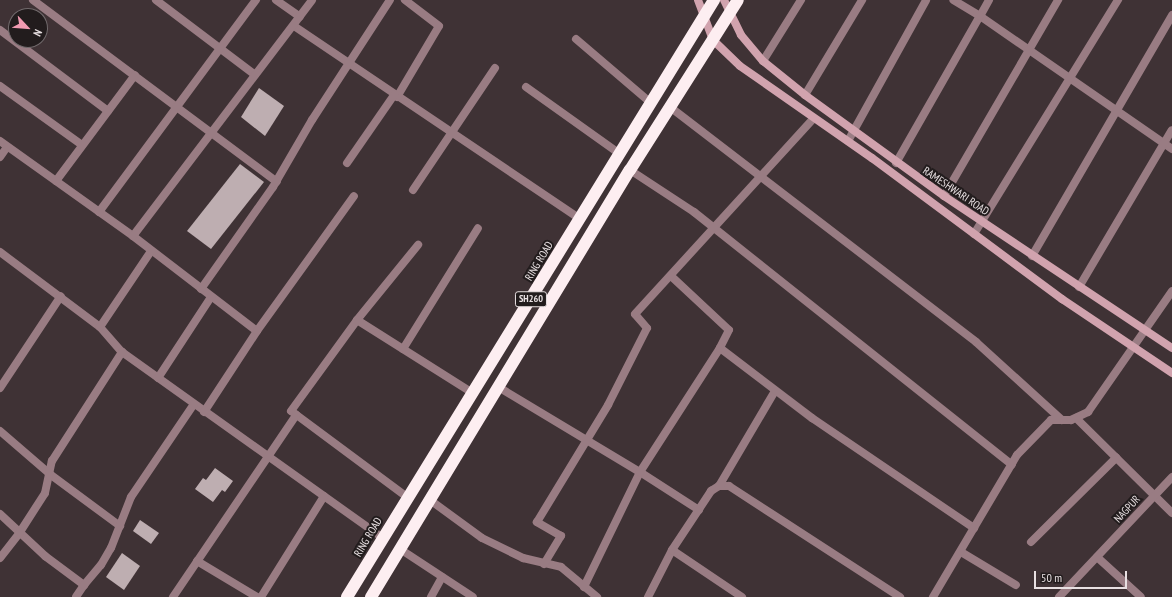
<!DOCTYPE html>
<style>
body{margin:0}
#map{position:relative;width:1172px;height:597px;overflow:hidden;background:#3f3235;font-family:"PT Sans Narrow",sans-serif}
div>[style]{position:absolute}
.building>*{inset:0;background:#beaeb1}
.street>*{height:8px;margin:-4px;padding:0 4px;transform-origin:4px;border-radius:4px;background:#997c83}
.secondary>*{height:8px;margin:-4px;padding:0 4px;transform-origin:4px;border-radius:4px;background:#d1a3ae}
.highway>*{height:12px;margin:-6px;padding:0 6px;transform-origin:6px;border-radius:6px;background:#fdeef1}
span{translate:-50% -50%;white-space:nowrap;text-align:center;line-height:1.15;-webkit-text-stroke:4px #221c1d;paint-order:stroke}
.shield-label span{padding:1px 3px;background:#221c1d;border:1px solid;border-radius:3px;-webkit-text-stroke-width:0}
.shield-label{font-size:10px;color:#e8e0e2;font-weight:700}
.street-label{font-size:11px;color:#e8e0e2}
.north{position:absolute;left:8px;top:8px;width:40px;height:40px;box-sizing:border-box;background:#221c1d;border:1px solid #716a6c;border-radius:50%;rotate:116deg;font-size:11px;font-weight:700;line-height:16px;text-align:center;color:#e8e0e2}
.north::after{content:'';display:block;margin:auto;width:14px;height:18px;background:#f19ab1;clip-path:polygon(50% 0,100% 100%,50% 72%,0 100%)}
.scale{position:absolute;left:1034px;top:571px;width:93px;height:18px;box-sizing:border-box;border:2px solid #e8e0e2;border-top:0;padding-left:5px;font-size:12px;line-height:14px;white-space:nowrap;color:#e8e0e2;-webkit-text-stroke:3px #221c1d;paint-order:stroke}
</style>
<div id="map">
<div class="building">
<i style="clip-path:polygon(259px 88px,284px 106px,265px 136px,241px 117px)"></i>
<i style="clip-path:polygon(240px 164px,264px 182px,211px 249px,187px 231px)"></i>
<i style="clip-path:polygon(215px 468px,233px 481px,225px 492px,222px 490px,213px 502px,195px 489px,203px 478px,206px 480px)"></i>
<i style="clip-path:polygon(140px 520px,159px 533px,151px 544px,133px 531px)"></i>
<i style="clip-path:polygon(122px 553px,140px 566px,124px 590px,106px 577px)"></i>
</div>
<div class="street">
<i style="left:33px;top:0;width:304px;rotate:36.7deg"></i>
<i style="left:156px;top:0;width:124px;rotate:37.1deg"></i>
<i style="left:276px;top:0;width:29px;rotate:35deg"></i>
<i style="left:989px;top:0;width:18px;rotate:119deg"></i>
<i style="left:980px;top:16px;width:234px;rotate:34.7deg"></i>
<i style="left:294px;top:26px;width:345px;rotate:34deg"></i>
<i style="left:0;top:30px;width:135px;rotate:36.9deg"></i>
<i style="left:576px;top:39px;width:99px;rotate:40.5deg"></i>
<i style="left:763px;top:61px;width:72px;rotate:-58.1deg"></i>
<i style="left:0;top:86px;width:101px;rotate:35.7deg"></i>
<i style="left:526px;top:87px;width:115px;rotate:35.5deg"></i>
<i style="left:805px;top:95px;width:111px;rotate:-59deg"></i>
<i style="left:397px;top:97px;width:82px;rotate:-59.4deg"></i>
<i style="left:439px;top:26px;width:43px;rotate:-142.6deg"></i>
<i style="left:670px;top:107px;width:386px;rotate:37.5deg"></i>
<i style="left:976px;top:342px;width:116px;rotate:42.2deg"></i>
<i style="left:0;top:141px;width:163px;rotate:35.5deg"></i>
<i style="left:133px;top:236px;width:156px;rotate:37.5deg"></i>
<i style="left:848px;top:141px;width:161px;rotate:-61deg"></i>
<i style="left:0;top:157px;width:12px;rotate:-55deg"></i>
<i style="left:347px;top:163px;width:83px;rotate:-55.3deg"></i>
<i style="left:896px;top:163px;width:169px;rotate:-60.3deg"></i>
<i style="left:980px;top:16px;width:31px;rotate:-149deg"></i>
<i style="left:630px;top:170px;width:77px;rotate:33.3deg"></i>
<i style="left:694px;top:212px;width:406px;rotate:38.5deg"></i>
<i style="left:56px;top:181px;width:132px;rotate:-53.3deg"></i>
<i style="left:413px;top:190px;width:147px;rotate:-56.1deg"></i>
<i style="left:944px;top:196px;width:227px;rotate:-59.8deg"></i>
<i style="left:99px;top:212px;width:264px;rotate:-53.5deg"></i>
<i style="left:974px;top:234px;width:275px;rotate:-58.4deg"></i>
<i style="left:133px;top:236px;width:296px;rotate:-52.8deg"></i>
<i style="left:0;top:252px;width:125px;rotate:36.9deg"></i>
<i style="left:100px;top:327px;width:33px;rotate:49deg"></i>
<i style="left:122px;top:352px;width:320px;rotate:35.5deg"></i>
<i style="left:1032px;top:256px;width:279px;rotate:-59.8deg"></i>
<i style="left:671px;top:276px;width:79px;rotate:43deg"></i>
<i style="left:729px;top:330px;width:20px;rotate:117deg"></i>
<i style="left:1079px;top:287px;width:182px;rotate:-59.4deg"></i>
<i style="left:201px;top:289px;width:125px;rotate:-54.8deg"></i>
<i style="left:273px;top:187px;width:78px;rotate:-59.8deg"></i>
<i style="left:312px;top:120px;width:143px;rotate:-57deg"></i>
<i style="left:357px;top:320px;width:97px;rotate:-50.9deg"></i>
<i style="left:100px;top:327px;width:92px;rotate:-56.1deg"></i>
<i style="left:403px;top:349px;width:142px;rotate:-58.2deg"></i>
<i style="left:158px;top:378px;width:97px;rotate:-56.8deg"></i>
<i style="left:0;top:388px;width:110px;rotate:-56.5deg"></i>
<i style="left:500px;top:388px;width:163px;rotate:31deg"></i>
<i style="left:640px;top:472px;width:128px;rotate:116deg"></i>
<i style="left:204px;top:412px;width:97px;rotate:-56.8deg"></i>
<i style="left:257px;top:331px;width:166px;rotate:-54.3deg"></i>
<i style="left:1076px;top:418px;width:135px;rotate:44.7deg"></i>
<i style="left:0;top:431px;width:67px;rotate:40.8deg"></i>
<i style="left:51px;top:475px;width:86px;rotate:36.5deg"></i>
<i style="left:719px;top:486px;width:110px;rotate:-59.5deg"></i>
<i style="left:407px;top:497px;width:144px;rotate:-143.4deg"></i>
<i style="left:291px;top:411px;width:112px;rotate:-54deg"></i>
<i style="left:357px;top:320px;width:138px;rotate:32.3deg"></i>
<i style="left:430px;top:500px;width:64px;rotate:36.2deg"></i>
<i style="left:482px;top:538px;width:46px;rotate:26deg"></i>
<i style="left:523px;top:558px;width:39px;rotate:13deg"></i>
<i style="left:561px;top:567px;width:47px;rotate:39.8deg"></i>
<i style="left:699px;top:510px;width:70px;rotate:-147.2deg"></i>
<i style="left:640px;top:472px;width:148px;rotate:-57.2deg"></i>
<i style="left:720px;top:348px;width:116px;rotate:37.3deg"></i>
<i style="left:812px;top:418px;width:196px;rotate:34.2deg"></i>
<i style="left:0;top:514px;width:62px;rotate:43deg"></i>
<i style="left:45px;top:556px;width:49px;rotate:36.6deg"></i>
<i style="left:84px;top:585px;width:14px;rotate:124deg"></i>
<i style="left:1031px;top:542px;width:120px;rotate:-44.7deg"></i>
<i style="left:400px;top:549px;width:87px;rotate:33.3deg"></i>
<i style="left:961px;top:552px;width:64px;rotate:31deg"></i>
<i style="left:1097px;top:557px;width:59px;rotate:42.3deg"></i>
<i style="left:0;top:558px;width:33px;rotate:-52deg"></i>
<i style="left:20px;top:532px;width:46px;rotate:-57.3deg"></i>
<i style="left:45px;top:493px;width:33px;rotate:-78deg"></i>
<i style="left:52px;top:461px;width:130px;rotate:-57.3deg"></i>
<i style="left:197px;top:561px;width:70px;rotate:31deg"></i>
<i style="left:544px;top:564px;width:33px;rotate:-59deg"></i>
<i style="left:561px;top:536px;width:28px;rotate:-150deg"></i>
<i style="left:537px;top:522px;width:137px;rotate:-58.7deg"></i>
<i style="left:608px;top:405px;width:86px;rotate:-63.1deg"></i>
<i style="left:647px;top:328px;width:18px;rotate:-131deg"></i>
<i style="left:635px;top:314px;width:265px;rotate:-47.6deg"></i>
<i style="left:84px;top:585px;width:26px;rotate:-50deg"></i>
<i style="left:101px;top:565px;width:20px;rotate:-60deg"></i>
<i style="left:111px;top:548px;width:55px;rotate:-68.6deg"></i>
<i style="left:131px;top:497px;width:112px;rotate:-55.9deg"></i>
<i style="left:173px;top:597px;width:220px;rotate:-55.9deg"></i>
<i style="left:261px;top:597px;width:119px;rotate:-58deg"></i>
<i style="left:431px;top:597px;width:23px;rotate:-61deg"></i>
<i style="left:648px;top:597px;width:53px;rotate:-62.9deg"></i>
<i style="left:742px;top:597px;width:84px;rotate:-146.1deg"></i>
<i style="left:672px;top:550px;width:71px;rotate:-56.5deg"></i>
<i style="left:711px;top:491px;width:9px;rotate:-32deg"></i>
<i style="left:719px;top:486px;width:10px"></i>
<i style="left:729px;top:486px;width:204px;rotate:33deg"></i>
<i style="left:933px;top:597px;width:165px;rotate:-59.4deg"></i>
<i style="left:1017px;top:455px;width:49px;rotate:-45.8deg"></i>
<i style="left:1051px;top:420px;width:20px"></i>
<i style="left:1071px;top:420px;width:19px;rotate:-25deg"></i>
<i style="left:1088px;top:412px;width:147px;rotate:-55.2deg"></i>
<i style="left:1059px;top:597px;width:165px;rotate:-46.7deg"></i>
</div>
<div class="secondary">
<i style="left:698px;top:0;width:43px;rotate:69.4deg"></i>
<i style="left:713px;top:40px;width:37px;rotate:44deg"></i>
<i style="left:740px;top:66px;width:161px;rotate:34.9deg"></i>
<i style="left:872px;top:158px;width:237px;rotate:36.6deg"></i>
<i style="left:1062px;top:299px;width:133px;rotate:33.9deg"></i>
<i style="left:724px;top:0;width:39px;rotate:64deg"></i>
<i style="left:741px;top:35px;width:34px;rotate:50deg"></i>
<i style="left:763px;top:61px;width:54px;rotate:39deg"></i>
<i style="left:805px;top:95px;width:172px;rotate:36deg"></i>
<i style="left:944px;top:196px;width:274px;rotate:33.7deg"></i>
</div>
<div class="highway">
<i style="left:347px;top:597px;width:701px;rotate:-58.42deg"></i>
<i style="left:371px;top:597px;width:499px;rotate:-58.8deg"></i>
<i style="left:630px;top:170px;width:201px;rotate:-57.6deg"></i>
</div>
<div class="shield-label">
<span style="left:531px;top:299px">SH260</span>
</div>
<div class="street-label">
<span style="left:956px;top:191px;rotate:34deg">RAMESHWARI ROAD</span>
<span style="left:539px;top:261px;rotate:-59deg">RING ROAD</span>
<span style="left:1127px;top:509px;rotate:-47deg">NAGPUR</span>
<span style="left:368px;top:537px;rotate:-59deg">RING ROAD</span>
</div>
<div class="north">N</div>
<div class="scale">50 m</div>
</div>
